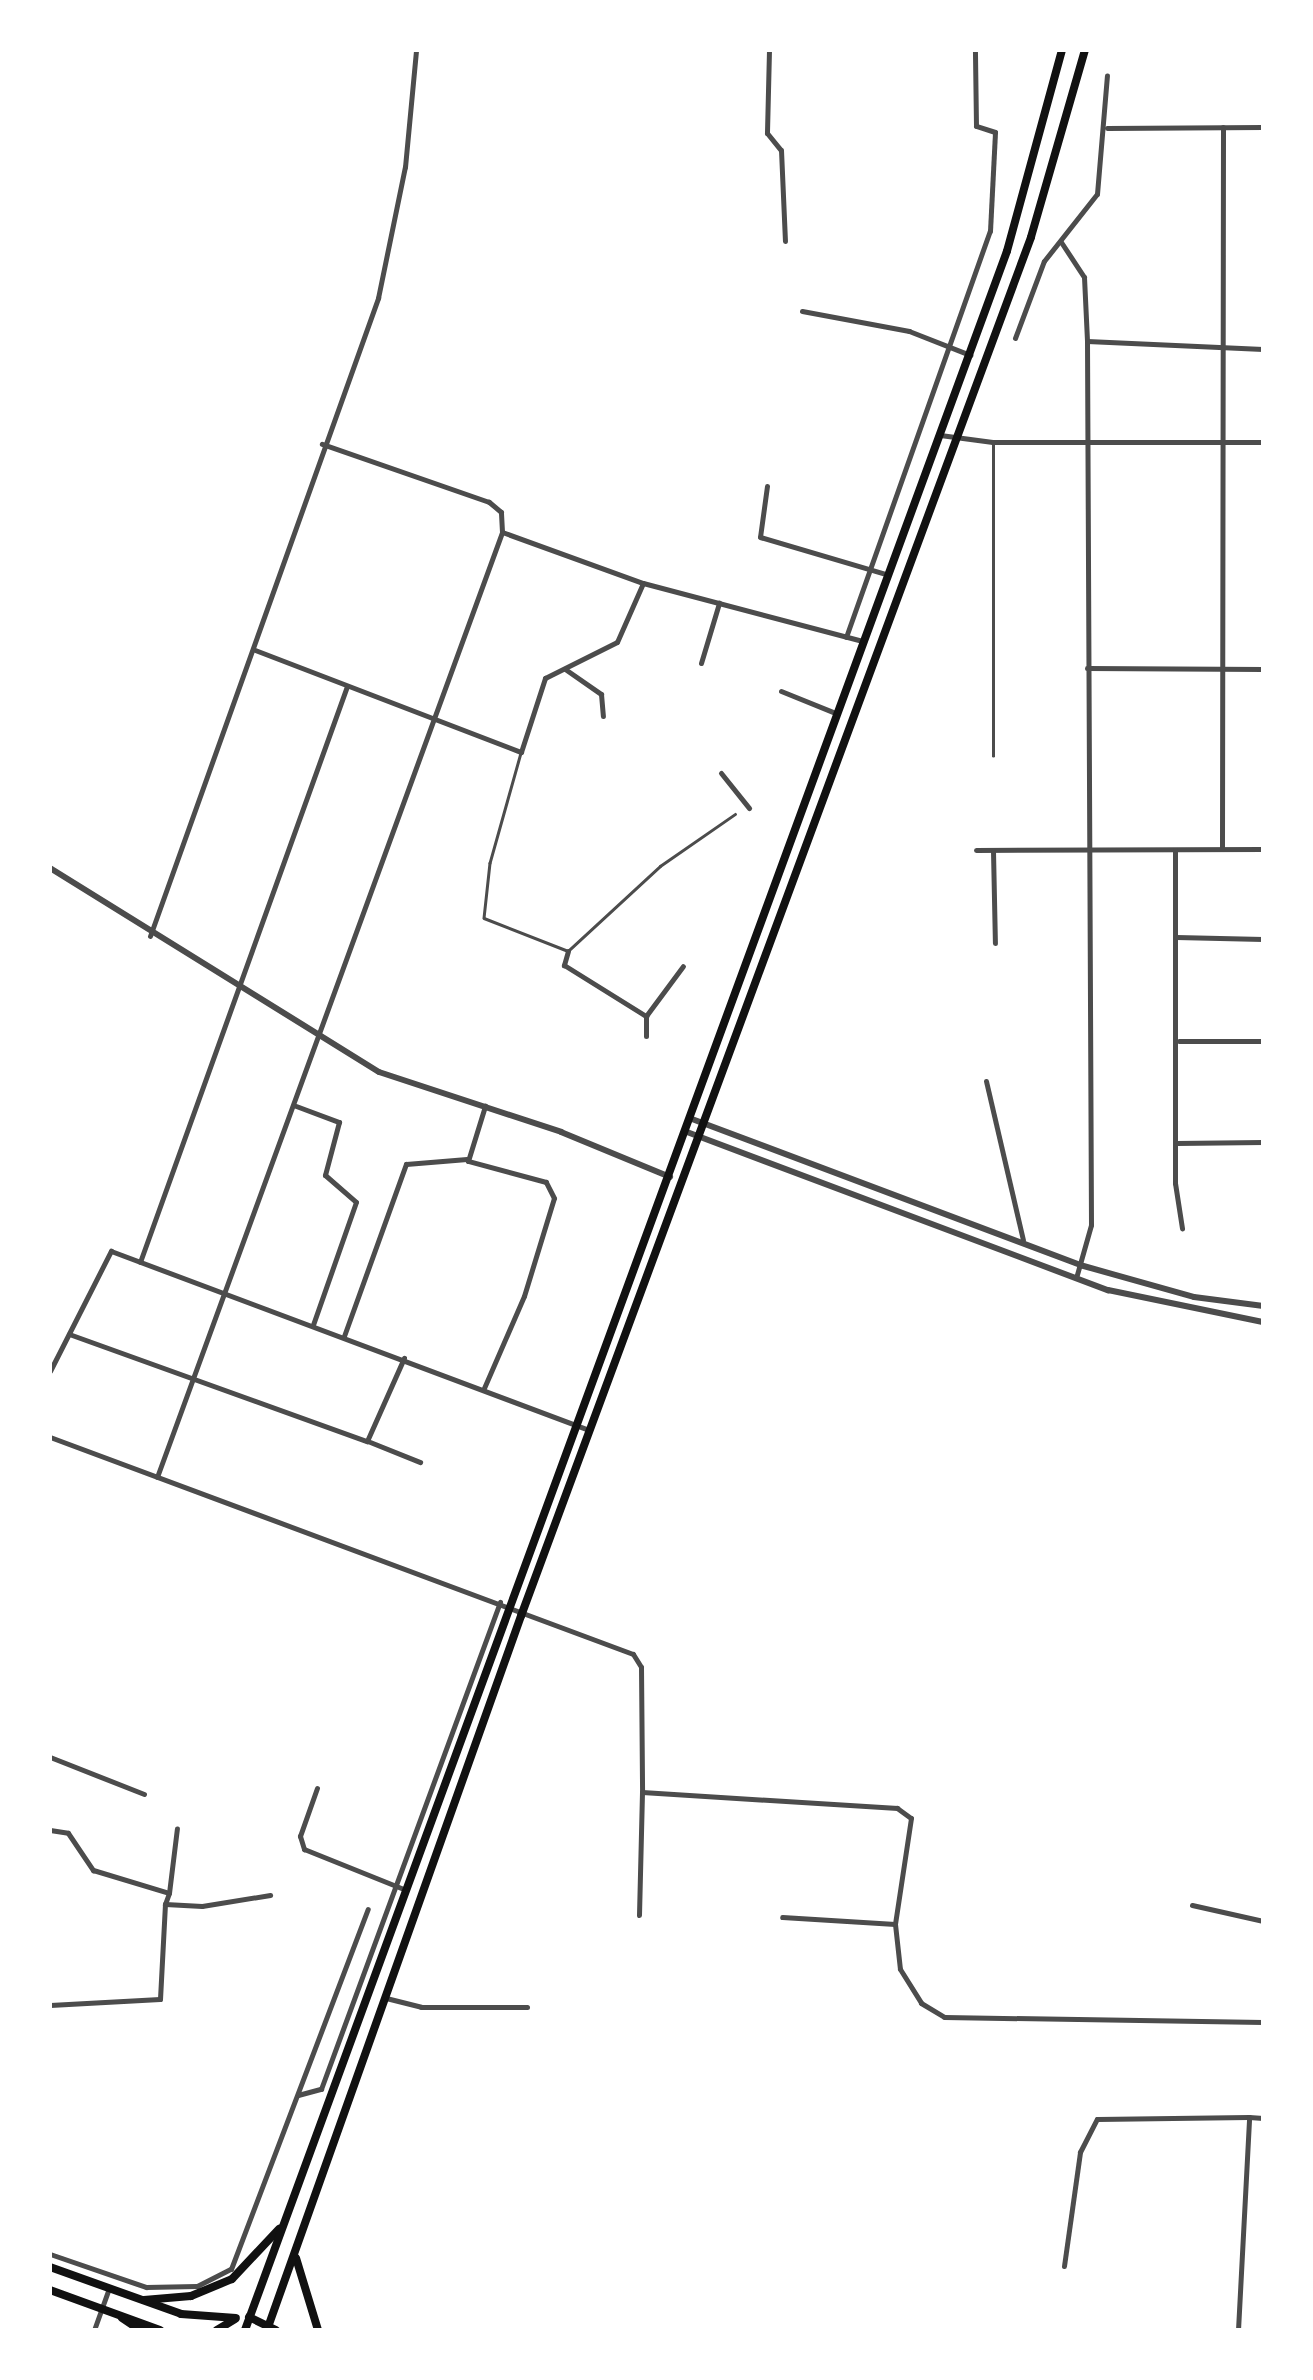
<!DOCTYPE html>
<style>
body{margin:0}
#map{position:relative;width:1313px;height:2380px;overflow:hidden;background:#fff;font-family:Rubik,sans-serif}
div>[style]{position:absolute}
.service>*{height:2.5px;margin:-1.25px;padding:0 1.25px;transform-origin:1.25px;border-radius:1.25px;background:#4c4c4c}
.minor>*{height:5px;margin:-2.5px;padding:0 2.5px;transform-origin:2.5px;border-radius:2.5px;background:#4c4c4c}
.tertiary>*{height:6px;margin:-3px;padding:0 3px;transform-origin:3px;border-radius:3px;background:#4c4c4c}
.secondary>*{height:8px;margin:-4px;padding:0 4px;transform-origin:4px;border-radius:4px;background:#111}
span{translate:-50% -50%;white-space:nowrap;text-align:center;line-height:1.15;-webkit-text-stroke:10px #fff;paint-order:stroke}
.frame{position:absolute;inset:0;border:52px solid #fff;pointer-events:none}
</style>
<div id="map">
<div class="service">
<i style="left:521px;top:753px;width:114px;rotate:105.7deg"></i>
<i style="left:490px;top:863px;width:55px;rotate:96.2deg"></i>
<i style="left:484px;top:918px;width:90px;rotate:21.4deg"></i>
<i style="left:568px;top:951px;width:125px;rotate:-42.7deg"></i>
<i style="left:660px;top:866px;width:91px;rotate:-34.7deg"></i>
<i style="left:993px;top:756px;width:312px;rotate:-90deg"></i>
</div>
<div class="minor">
<i style="left:769px;top:50px;width:83px;rotate:91.4deg"></i>
<i style="left:767px;top:133px;width:22px;rotate:51deg"></i>
<i style="left:781px;top:150px;width:91px;rotate:87.5deg"></i>
<i style="left:1107px;top:128px;width:156px;rotate:-0.4deg"></i>
<i style="left:1061px;top:242px;width:42px;rotate:56.7deg"></i>
<i style="left:1084px;top:277px;width:64px;rotate:87.3deg"></i>
<i style="left:1087px;top:341px;width:884px;rotate:89.74deg"></i>
<i style="left:1091px;top:1225px;width:55px;rotate:105.8deg"></i>
<i style="left:802px;top:311px;width:109px;rotate:10.6deg"></i>
<i style="left:909px;top:331px;width:66px;rotate:21.5deg"></i>
<i style="left:1015px;top:338px;width:82px;rotate:-69.4deg"></i>
<i style="left:1044px;top:261px;width:85px;rotate:-51.7deg"></i>
<i style="left:1097px;top:194px;width:119px;rotate:-85.2deg"></i>
<i style="left:1087px;top:341px;width:176px;rotate:2.6deg"></i>
<i style="left:940px;top:435px;width:53px;rotate:7.5deg"></i>
<i style="left:993px;top:442px;width:270px"></i>
<i style="left:767px;top:486px;width:51px;rotate:97.8deg"></i>
<i style="left:760px;top:537px;width:134px;rotate:16.4deg"></i>
<i style="left:502px;top:532px;width:150px;rotate:19.9deg"></i>
<i style="left:643px;top:583px;width:228px;rotate:14.8deg"></i>
<i style="left:846px;top:637px;width:431px;rotate:-70.5deg"></i>
<i style="left:990px;top:231px;width:99px;rotate:-87.1deg"></i>
<i style="left:995px;top:132px;width:20px;rotate:-162deg"></i>
<i style="left:976px;top:126px;width:76px;rotate:-90.8deg"></i>
<i style="left:255px;top:650px;width:285px;rotate:21deg"></i>
<i style="left:521px;top:752px;width:78px;rotate:-72deg"></i>
<i style="left:545px;top:678px;width:80px;rotate:-26.6deg"></i>
<i style="left:617px;top:642px;width:64px;rotate:-66.2deg"></i>
<i style="left:701px;top:663px;width:63px;rotate:-73.3deg"></i>
<i style="left:1087px;top:668px;width:176px;rotate:0.3deg"></i>
<i style="left:565px;top:669px;width:44px;rotate:34.8deg"></i>
<i style="left:601px;top:694px;width:22px;rotate:85deg"></i>
<i style="left:781px;top:691px;width:61px;rotate:22deg"></i>
<i style="left:721px;top:773px;width:45px;rotate:51.3deg"></i>
<i style="left:1222px;top:848px;width:721px;rotate:-89.92deg"></i>
<i style="left:976px;top:850px;width:287px;rotate:-0.2deg"></i>
<i style="left:1175px;top:850px;width:333px;rotate:90deg"></i>
<i style="left:1175px;top:1183px;width:46px;rotate:81.2deg"></i>
<i style="left:993px;top:851px;width:92px;rotate:88.8deg"></i>
<i style="left:150px;top:936px;width:678px;rotate:-70.33deg"></i>
<i style="left:378px;top:298px;width:134px;rotate:-78.4deg"></i>
<i style="left:405px;top:167px;width:118px;rotate:-84.6deg"></i>
<i style="left:1176px;top:937px;width:87px;rotate:1.3deg"></i>
<i style="left:568px;top:951px;width:15px;rotate:106deg"></i>
<i style="left:564px;top:965px;width:97px;rotate:31.9deg"></i>
<i style="left:646px;top:1016px;width:20px;rotate:90deg"></i>
<i style="left:646px;top:1016px;width:62px;rotate:-53.5deg"></i>
<i style="left:1179px;top:1041px;width:84px"></i>
<i style="left:986px;top:1081px;width:163px;rotate:76.9deg"></i>
<i style="left:296px;top:1106px;width:46px;rotate:20.4deg"></i>
<i style="left:339px;top:1122px;width:55px;rotate:104.8deg"></i>
<i style="left:325px;top:1175px;width:41px;rotate:41.1deg"></i>
<i style="left:356px;top:1202px;width:130px;rotate:109.3deg"></i>
<i style="left:1176px;top:1143px;width:87px;rotate:-0.7deg"></i>
<i style="left:140px;top:1262px;width:612px;rotate:-70.23deg"></i>
<i style="left:69px;top:1334px;width:317px;rotate:19.8deg"></i>
<i style="left:367px;top:1441px;width:91px;rotate:-66deg"></i>
<i style="left:344px;top:1336px;width:183px;rotate:-70.2deg"></i>
<i style="left:406px;top:1164px;width:61px;rotate:-4.7deg"></i>
<i style="left:50px;top:1371px;width:135px;rotate:-63.1deg"></i>
<i style="left:111px;top:1251px;width:510px;rotate:20.53deg"></i>
<i style="left:484px;top:1388px;width:100px;rotate:-66.5deg"></i>
<i style="left:524px;top:1296px;width:102px;rotate:-73deg"></i>
<i style="left:554px;top:1198px;width:18px;rotate:-117deg"></i>
<i style="left:546px;top:1182px;width:81px;rotate:-164.9deg"></i>
<i style="left:468px;top:1161px;width:58px;rotate:-72.8deg"></i>
<i style="left:50px;top:1437px;width:622px;rotate:20.42deg"></i>
<i style="left:633px;top:1654px;width:15px;rotate:58deg"></i>
<i style="left:641px;top:1667px;width:125px;rotate:89.5deg"></i>
<i style="left:642px;top:1792px;width:256px;rotate:3.6deg"></i>
<i style="left:897px;top:1808px;width:17px;rotate:36deg"></i>
<i style="left:911px;top:1818px;width:107px;rotate:98.6deg"></i>
<i style="left:895px;top:1924px;width:113px;rotate:-176.5deg"></i>
<i style="left:370px;top:1442px;width:54px;rotate:21.8deg"></i>
<i style="left:157px;top:1477px;width:1006px;rotate:-69.94deg"></i>
<i style="left:502px;top:532px;width:20px;rotate:-93deg"></i>
<i style="left:501px;top:512px;width:16px;rotate:-140deg"></i>
<i style="left:489px;top:502px;width:177px;rotate:-160.8deg"></i>
<i style="left:50px;top:1757px;width:101px;rotate:21.5deg"></i>
<i style="left:317px;top:1788px;width:51px;rotate:109.5deg"></i>
<i style="left:300px;top:1836px;width:14px;rotate:73deg"></i>
<i style="left:304px;top:1849px;width:110px;rotate:21.9deg"></i>
<i style="left:50px;top:1830px;width:18px;rotate:9deg"></i>
<i style="left:68px;top:1833px;width:45px;rotate:56deg"></i>
<i style="left:93px;top:1870px;width:79px;rotate:16.8deg"></i>
<i style="left:169px;top:1893px;width:65px;rotate:-83deg"></i>
<i style="left:169px;top:1893px;width:12px;rotate:110deg"></i>
<i style="left:165px;top:1904px;width:37px;rotate:3deg"></i>
<i style="left:202px;top:1906px;width:69px;rotate:-9.2deg"></i>
<i style="left:1192px;top:1905px;width:73px;rotate:12.7deg"></i>
<i style="left:639px;top:1915px;width:123px;rotate:-88.6deg"></i>
<i style="left:895px;top:1924px;width:45px;rotate:83.7deg"></i>
<i style="left:900px;top:1969px;width:40px;rotate:58deg"></i>
<i style="left:921px;top:2003px;width:27px;rotate:31deg"></i>
<i style="left:944px;top:2017px;width:319px;rotate:0.9deg"></i>
<i style="left:386px;top:1998px;width:36px;rotate:14deg"></i>
<i style="left:421px;top:2007px;width:106px"></i>
<i style="left:50px;top:2005px;width:110px;rotate:-3.1deg"></i>
<i style="left:160px;top:1999px;width:95px;rotate:-87deg"></i>
<i style="left:298px;top:2095px;width:24px;rotate:-15deg"></i>
<i style="left:321px;top:2089px;width:519px;rotate:-69.82deg"></i>
<i style="left:50px;top:2254px;width:102px;rotate:19deg"></i>
<i style="left:146px;top:2287px;width:51px;rotate:-1.1deg"></i>
<i style="left:197px;top:2286px;width:38px;rotate:-27deg"></i>
<i style="left:231px;top:2269px;width:385px;rotate:-69.2deg"></i>
<i style="left:1064px;top:2266px;width:115px;rotate:-82deg"></i>
<i style="left:1080px;top:2152px;width:37px;rotate:-63deg"></i>
<i style="left:1097px;top:2119px;width:152px;rotate:-0.8deg"></i>
<i style="left:94px;top:2330px;width:41px;rotate:-70.3deg"></i>
<i style="left:1238px;top:2330px;width:213px;rotate:-87deg"></i>
<i style="left:1249px;top:2117px;width:14px;rotate:4deg"></i>
</div>
<div class="tertiary">
<i style="left:50px;top:868px;width:387px;rotate:31.8deg"></i>
<i style="left:379px;top:1072px;width:192px;rotate:18.2deg"></i>
<i style="left:561px;top:1132px;width:118px;rotate:22.4deg"></i>
<i style="left:692px;top:1119px;width:415px;rotate:20.6deg"></i>
<i style="left:1080px;top:1265px;width:118px;rotate:15.7deg"></i>
<i style="left:1194px;top:1297px;width:70px;rotate:7.4deg"></i>
<i style="left:687px;top:1132px;width:450px;rotate:20.6deg"></i>
<i style="left:1108px;top:1290px;width:158px;rotate:11.7deg"></i>
</div>
<div class="secondary">
<i style="left:296px;top:2258px;width:75px;rotate:73deg"></i>
<i style="left:50px;top:2267px;width:139px;rotate:19.7deg"></i>
<i style="left:181px;top:2314px;width:55px;rotate:4.2deg"></i>
<i style="left:50px;top:2290px;width:117px;rotate:20deg"></i>
<i style="left:144px;top:2300px;width:47px;rotate:-4.9deg"></i>
<i style="left:191px;top:2296px;width:44px;rotate:-22.5deg"></i>
<i style="left:232px;top:2279px;width:69px;rotate:-46.8deg"></i>
<i style="left:249px;top:2317px;width:30px;rotate:26deg"></i>
<i style="left:122px;top:2318px;width:22px;rotate:34deg"></i>
<i style="left:217px;top:2330px;width:21px;rotate:-31deg"></i>
<i style="left:245px;top:2330px;width:2214px;rotate:-69.87deg"></i>
<i style="left:1007px;top:251px;width:208px;rotate:-74.7deg"></i>
<i style="left:267px;top:2330px;width:758px;rotate:-70.42deg"></i>
<i style="left:521px;top:1616px;width:1470px;rotate:-69.7deg"></i>
<i style="left:1031px;top:237px;width:195px;rotate:-73.9deg"></i>
</div>
<div class="frame"></div>
</div>
